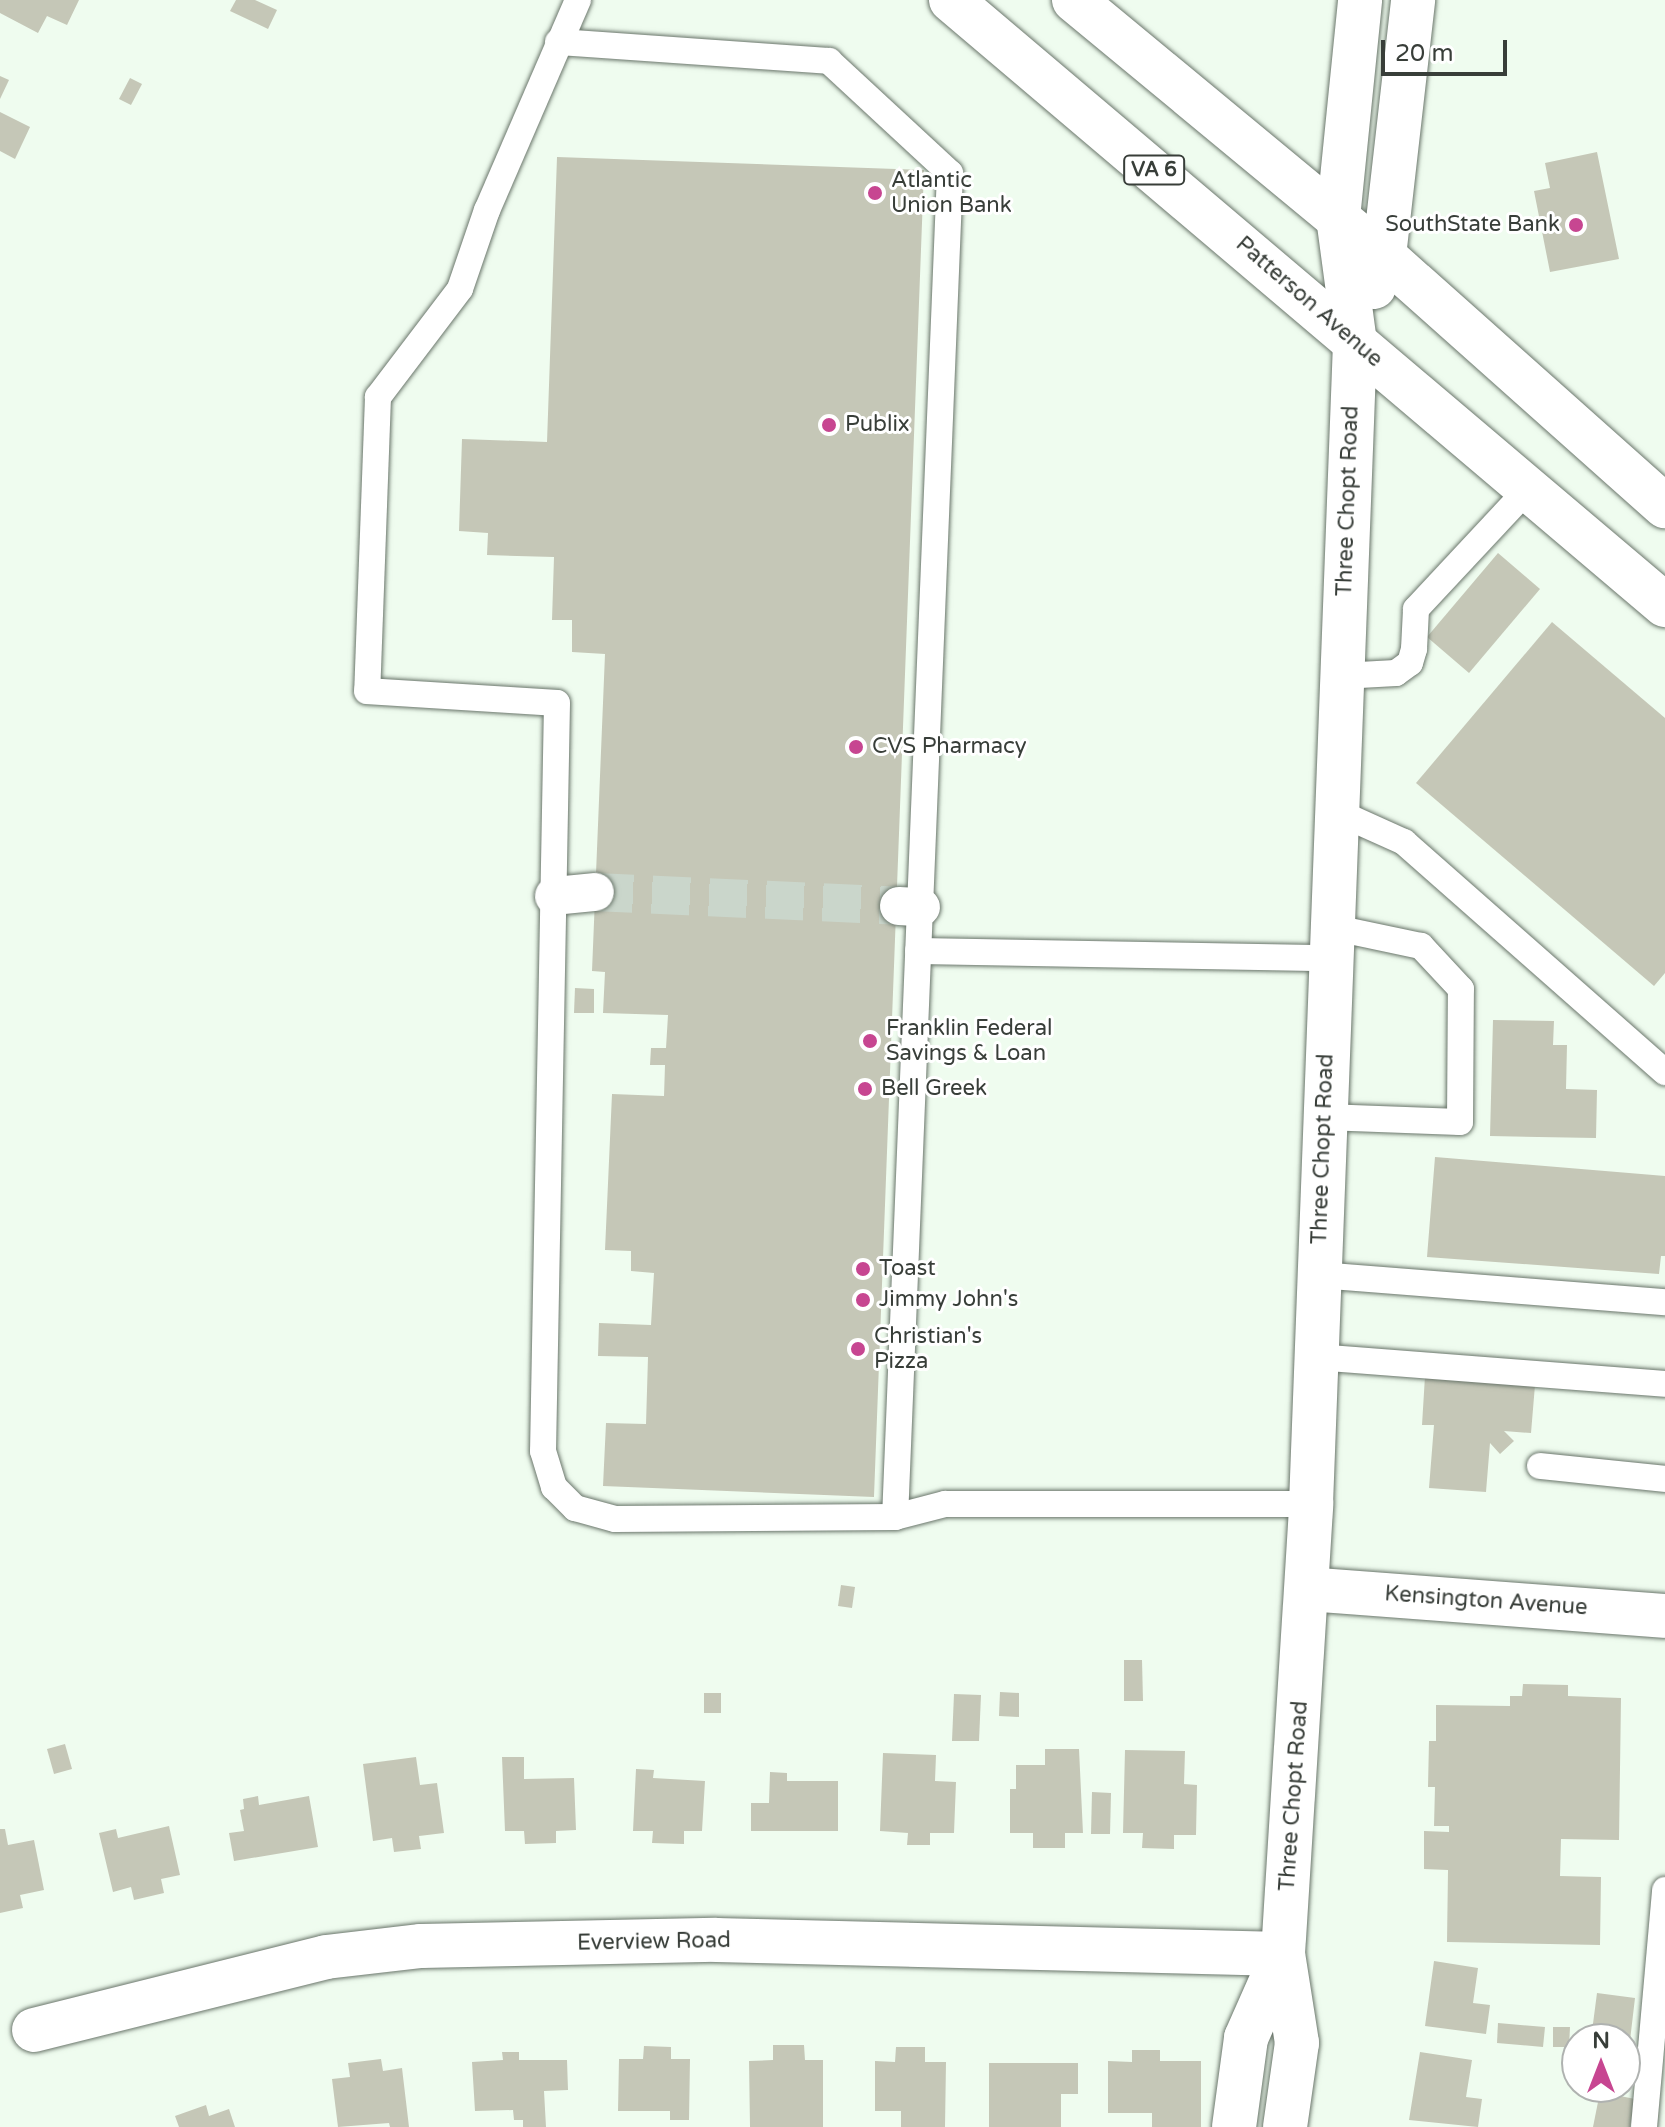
<!DOCTYPE html>
<style>
body{margin:0}
#map{position:relative;width:1665px;height:2127px;overflow:hidden;background:#effcef;font-family:"Varela Round",sans-serif}
div>[style]{position:absolute}
.building>*{inset:0;background:#c5c7b7}
.pedestrian-tunnel>*{height:38px;margin-top:-19px;transform-origin:0;background:repeating-linear-gradient(90deg,#cad6cb 0 38px,transparent 0 57px)}
.roads{filter:drop-shadow(0 0 2px #6a766b) drop-shadow(0 0 2px #6a766b)}
.service>*{height:26px;margin:-13px;padding:0 13px;transform-origin:13px;border-radius:13px;background:#fff}
.pedestrian>*{height:38px;margin:-19px;padding:0 19px;transform-origin:19px;border-radius:19px;background:#fff}
.minor>*{height:44px;margin:-22px;padding:0 22px;transform-origin:22px;border-radius:22px;background:#fff}
.secondary>*{height:44px;margin:-22px;padding:0 22px;transform-origin:22px;border-radius:22px;background:#fff}
.primary>*{height:44px;margin:-22px;padding:0 22px;transform-origin:22px;border-radius:22px;background:#fff}
.dots>*{width:22px;height:22px;translate:-50% -50%;box-sizing:border-box;border:4px solid #fff;border-radius:50%}
span{translate:-50% -50%;white-space:nowrap;text-align:center;line-height:1.15;-webkit-text-stroke:6px #fff;paint-order:stroke}
.shield-label span{padding:2px 6px;background:#fff;border:2px solid;border-radius:6px;-webkit-text-stroke-width:0}
.shield-label{font-size:20px;color:#383e39;font-weight:700}
.poi-label{font-size:22px;color:#383e39}
.left{translate:0 -50%;text-align:left}
.right{translate:-100% -50%;text-align:right}
.street-label{font-size:22px;color:#383e39}
.north{position:absolute;left:1561px;top:2023px;width:80px;height:80px;box-sizing:border-box;background:#fff;border:2px solid #afb2b0;border-radius:50%;rotate:0deg;font-size:22px;font-weight:700;line-height:32px;text-align:center;color:#383e39}
.north::after{content:'';display:block;margin:auto;width:28px;height:36px;background:#c74691;clip-path:polygon(50% 0,100% 100%,50% 72%,0 100%)}
.scale{position:absolute;left:1381px;top:40px;width:126px;height:36px;box-sizing:border-box;border:4px solid #383e39;border-top:0;padding-left:10px;font-size:24px;line-height:28px;white-space:nowrap;color:#383e39;-webkit-text-stroke:6px #fff;paint-order:stroke}
</style>
<div id="map">
<div class="building">
<i style="clip-path:polygon(0 0,79px 0,67px 25px,47px 16px,38px 33px,0 13px)"></i>
<i style="clip-path:polygon(236px 0,255px 0,277px 10px,268px 29px,230px 11px)"></i>
<i style="clip-path:polygon(0 76px,9px 80px,0 99px)"></i>
<i style="clip-path:polygon(130px 78px,142px 84px,131px 105px,119px 99px)"></i>
<i style="clip-path:polygon(0 112px,30px 127px,15px 159px,0 151px)"></i>
<i style="clip-path:polygon(1597px 152px,1619px 259px,1550px 272px,1534px 191px,1550px 188px,1545px 163px)"></i>
<i style="clip-path:polygon(557px 157px,924px 170px,874px 1497px,603px 1486px,606px 1423px,646px 1424px,648px 1357px,598px 1356px,599px 1323px,651px 1325px,654px 1273px,631px 1271px,631px 1251px,605px 1250px,612px 1094px,664px 1096px,665px 1065px,650px 1065px,651px 1048px,666px 1048px,668px 1015px,603px 1013px,605px 972px,592px 971px,605px 654px,572px 652px,572px 620px,552px 620px,554px 557px,487px 555px,488px 533px,459px 531px,462px 439px,547px 442px)"></i>
<i style="clip-path:polygon(1498px 553px,1540px 589px,1469px 673px,1427px 637px)"></i>
<i style="clip-path:polygon(1552px 622px,1665px 718px,1665px 973px,1654px 986px,1416px 783px)"></i>
<i style="clip-path:polygon(575px 988px,594px 989px,594px 1013px,574px 1013px)"></i>
<i style="clip-path:polygon(1493px 1020px,1554px 1021px,1553px 1045px,1567px 1045px,1566px 1089px,1597px 1090px,1596px 1138px,1490px 1136px)"></i>
<i style="clip-path:polygon(1435px 1157px,1665px 1176px,1665px 1256px,1661px 1256px,1659px 1274px,1427px 1257px)"></i>
<i style="clip-path:polygon(1425px 1376px,1535px 1385px,1531px 1433px,1504px 1431px,1514px 1441px,1500px 1454px,1490px 1443px,1486px 1492px,1429px 1488px,1434px 1425px,1422px 1425px)"></i>
<i style="clip-path:polygon(841px 1585px,855px 1587px,852px 1608px,838px 1606px)"></i>
<i style="clip-path:polygon(1124px 1660px,1142px 1660px,1143px 1701px,1124px 1701px)"></i>
<i style="clip-path:polygon(1523px 1684px,1568px 1685px,1568px 1696px,1621px 1698px,1619px 1840px,1561px 1839px,1560px 1876px,1601px 1877px,1600px 1945px,1447px 1942px,1448px 1870px,1424px 1869px,1424px 1831px,1449px 1832px,1449px 1826px,1434px 1826px,1435px 1787px,1428px 1787px,1429px 1741px,1436px 1741px,1436px 1705px,1510px 1706px,1510px 1696px,1522px 1696px)"></i>
<i style="clip-path:polygon(1000px 1692px,1019px 1693px,1019px 1717px,999px 1716px)"></i>
<i style="clip-path:polygon(704px 1693px,721px 1693px,721px 1713px,704px 1713px)"></i>
<i style="clip-path:polygon(954px 1694px,981px 1695px,979px 1741px,952px 1741px)"></i>
<i style="clip-path:polygon(65px 1744px,72px 1769px,54px 1774px,47px 1749px)"></i>
<i style="clip-path:polygon(1045px 1749px,1079px 1749px,1083px 1833px,1065px 1833px,1065px 1848px,1033px 1848px,1033px 1833px,1010px 1833px,1010px 1789px,1016px 1789px,1016px 1765px,1045px 1765px)"></i>
<i style="clip-path:polygon(1125px 1750px,1185px 1751px,1184px 1784px,1197px 1785px,1196px 1835px,1174px 1835px,1174px 1849px,1142px 1848px,1143px 1833px,1123px 1833px)"></i>
<i style="clip-path:polygon(883px 1753px,936px 1755px,935px 1781px,956px 1782px,954px 1833px,930px 1833px,930px 1845px,907px 1845px,908px 1833px,880px 1831px)"></i>
<i style="clip-path:polygon(416px 1757px,420px 1785px,437px 1783px,444px 1833px,419px 1836px,421px 1849px,394px 1852px,392px 1838px,373px 1841px,363px 1764px)"></i>
<i style="clip-path:polygon(502px 1757px,524px 1757px,524px 1779px,574px 1778px,576px 1830px,556px 1831px,556px 1843px,525px 1844px,524px 1831px,505px 1831px)"></i>
<i style="clip-path:polygon(636px 1769px,654px 1770px,653px 1778px,705px 1781px,702px 1831px,684px 1831px,684px 1844px,652px 1843px,653px 1831px,633px 1831px)"></i>
<i style="clip-path:polygon(770px 1772px,787px 1773px,787px 1781px,838px 1781px,838px 1831px,751px 1831px,751px 1803px,769px 1803px)"></i>
<i style="clip-path:polygon(1092px 1792px,1111px 1793px,1110px 1834px,1091px 1834px)"></i>
<i style="clip-path:polygon(258px 1796px,259px 1805px,309px 1796px,318px 1847px,234px 1861px,229px 1833px,244px 1831px,240px 1810px,244px 1809px,243px 1799px)"></i>
<i style="clip-path:polygon(169px 1826px,180px 1875px,161px 1879px,164px 1893px,134px 1900px,131px 1887px,113px 1892px,99px 1833px,116px 1829px,118px 1838px)"></i>
<i style="clip-path:polygon(0 1829px,5px 1829px,8px 1845px,34px 1840px,44px 1890px,20px 1895px,23px 1908px,0 1913px)"></i>
<i style="clip-path:polygon(1434px 1961px,1478px 1968px,1473px 2003px,1490px 2005px,1486px 2034px,1425px 2026px)"></i>
<i style="clip-path:polygon(1597px 1993px,1635px 1998px,1629px 2049px,1625px 2049px,1625px 2039px,1591px 2039px)"></i>
<i style="clip-path:polygon(1498px 2023px,1545px 2027px,1543px 2047px,1497px 2043px)"></i>
<i style="clip-path:polygon(1553px 2027px,1570px 2027px,1569px 2047px,1553px 2047px)"></i>
<i style="clip-path:polygon(773px 2045px,804px 2045px,805px 2060px,823px 2060px,823px 2127px,750px 2127px,749px 2061px,773px 2060px)"></i>
<i style="clip-path:polygon(644px 2046px,671px 2047px,671px 2059px,690px 2059px,689px 2120px,670px 2120px,670px 2111px,618px 2111px,619px 2059px,643px 2059px)"></i>
<i style="clip-path:polygon(896px 2047px,925px 2047px,925px 2062px,946px 2062px,945px 2127px,901px 2127px,901px 2111px,875px 2111px,875px 2061px,895px 2062px)"></i>
<i style="clip-path:polygon(1132px 2050px,1160px 2050px,1160px 2061px,1201px 2061px,1201px 2127px,1152px 2127px,1152px 2113px,1108px 2113px,1108px 2061px,1132px 2062px)"></i>
<i style="clip-path:polygon(502px 2052px,519px 2052px,519px 2060px,567px 2060px,568px 2090px,544px 2091px,546px 2127px,523px 2127px,523px 2120px,514px 2120px,513px 2110px,475px 2111px,472px 2062px,503px 2060px)"></i>
<i style="clip-path:polygon(1420px 2052px,1472px 2060px,1466px 2097px,1482px 2099px,1478px 2127px,1409px 2120px)"></i>
<i style="clip-path:polygon(381px 2059px,383px 2071px,402px 2068px,409px 2127px,390px 2127px,389px 2123px,338px 2127px,332px 2079px,350px 2077px,348px 2063px)"></i>
<i style="clip-path:polygon(989px 2063px,1078px 2063px,1078px 2094px,1061px 2094px,1061px 2127px,989px 2127px)"></i>
<i style="clip-path:polygon(1600px 2092px,1635px 2099px,1630px 2127px,1593px 2127px)"></i>
<i style="clip-path:polygon(206px 2105px,209px 2116px,229px 2109px,235px 2127px,179px 2127px,175px 2116px)"></i>
</div>
<div class="pedestrian-tunnel">
<i style="left:595px;top:892px;width:304px;rotate:2.6deg"></i>
</div>
<div class="roads">
<div class="service">
<i style="left:578px;top:0;width:229px;rotate:113.4deg"></i>
<i style="left:487px;top:210px;width:83px;rotate:108.9deg"></i>
<i style="left:460px;top:289px;width:136px;rotate:127.2deg"></i>
<i style="left:378px;top:397px;width:294px;rotate:92.1deg"></i>
<i style="left:367px;top:691px;width:190px;rotate:3.6deg"></i>
<i style="left:557px;top:703px;width:748px;rotate:91.07deg"></i>
<i style="left:543px;top:1451px;width:38px;rotate:73deg"></i>
<i style="left:554px;top:1487px;width:30px;rotate:45deg"></i>
<i style="left:575px;top:1508px;width:41px;rotate:15.4deg"></i>
<i style="left:615px;top:1519px;width:280px;rotate:-0.4deg"></i>
<i style="left:895px;top:1517px;width:52px;rotate:-14.6deg"></i>
<i style="left:945px;top:1504px;width:366px"></i>
<i style="left:558px;top:42px;width:272px;rotate:4deg"></i>
<i style="left:829px;top:61px;width:165px;rotate:42.8deg"></i>
<i style="left:950px;top:173px;width:1345px;rotate:92.34deg"></i>
<i style="left:1341px;top:676px;width:55px;rotate:-3.1deg"></i>
<i style="left:1396px;top:673px;width:17px;rotate:-36deg"></i>
<i style="left:1410px;top:663px;width:15px;rotate:-74deg"></i>
<i style="left:1414px;top:649px;width:40px;rotate:-87.1deg"></i>
<i style="left:1416px;top:609px;width:164px;rotate:-47deg"></i>
<i style="left:1335px;top:811px;width:76px;rotate:24.2deg"></i>
<i style="left:1404px;top:842px;width:348px;rotate:41.4deg"></i>
<i style="left:918px;top:951px;width:412px;rotate:1deg"></i>
<i style="left:1324px;top:1117px;width:136px;rotate:2.1deg"></i>
<i style="left:1460px;top:1122px;width:133px;rotate:-89.6deg"></i>
<i style="left:1461px;top:989px;width:59px;rotate:-132.9deg"></i>
<i style="left:1421px;top:946px;width:92px;rotate:-168.1deg"></i>
<i style="left:1319px;top:1275px;width:347px;rotate:4.5deg"></i>
<i style="left:1316px;top:1357px;width:350px;rotate:4.4deg"></i>
<i style="left:1540px;top:1466px;width:126px;rotate:5.9deg"></i>
<i style="left:1644px;top:2127px;width:238px;rotate:-84.9deg"></i>
</div>
<div class="pedestrian">
<i style="left:554px;top:896px;width:41px;rotate:-5.6deg"></i>
<i style="left:899px;top:906px;width:22px;rotate:3deg"></i>
</div>
<div class="minor">
<i style="left:1307px;top:1589px;width:359px;rotate:4.3deg"></i>
<i style="left:34px;top:2030px;width:301px;rotate:-14deg"></i>
<i style="left:326px;top:1957px;width:96px;rotate:-6.6deg"></i>
<i style="left:421px;top:1946px;width:295px;rotate:-1.2deg"></i>
<i style="left:716px;top:1940px;width:567px;rotate:1.41deg"></i>
</div>
<div class="secondary">
<i style="left:1374px;top:287px;width:33px;rotate:-72deg"></i>
<i style="left:1384px;top:256px;width:258px;rotate:-83.5deg"></i>
<i style="left:1234px;top:2127px;width:90px;rotate:-82.3deg"></i>
<i style="left:1246px;top:2038px;width:92px;rotate:-66.2deg"></i>
<i style="left:1285px;top:2127px;width:85px;rotate:-81.9deg"></i>
<i style="left:1297px;top:2043px;width:90px;rotate:-98.9deg"></i>
<i style="left:1283px;top:1954px;width:451px;rotate:-86.4deg"></i>
<i style="left:1311px;top:1504px;width:1162px;rotate:-87.83deg"></i>
<i style="left:1355px;top:343px;width:126px;rotate:-97.7deg"></i>
<i style="left:1338px;top:218px;width:219px;rotate:-84.2deg"></i>
</div>
<div class="primary">
<i style="left:951px;top:0;width:936px;rotate:40.28deg"></i>
<i style="left:1074px;top:0;width:402px;rotate:39.6deg"></i>
<i style="left:1384px;top:256px;width:376px;rotate:41.7deg"></i>
</div>
</div>
<div class="dots">
<i style="left:875px;top:193px;background:#c74691"></i>
<i style="left:1576px;top:225px;background:#c74691"></i>
<i style="left:829px;top:425px;background:#c74691"></i>
<i style="left:856px;top:747px;background:#c74691"></i>
<i style="left:870px;top:1041px;background:#c74691"></i>
<i style="left:865px;top:1089px;background:#c74691"></i>
<i style="left:863px;top:1269px;background:#c74691"></i>
<i style="left:863px;top:1300px;background:#c74691"></i>
<i style="left:858px;top:1349px;background:#c74691"></i>
</div>
<div class="shield-label">
<span style="left:1154px;top:170px">VA 6</span>
</div>
<div class="poi-label">
<span class="left" style="left:891px;top:193px">Atlantic<br>Union Bank</span>
<span class="right" style="left:1560px;top:225px">SouthState Bank</span>
<span class="left" style="left:845px;top:425px">Publix</span>
<span class="left" style="left:872px;top:747px">CVS Pharmacy</span>
<span class="left" style="left:886px;top:1041px">Franklin Federal<br>Savings &amp; Loan</span>
<span class="left" style="left:881px;top:1089px">Bell Greek</span>
<span class="left" style="left:879px;top:1269px">Toast</span>
<span class="left" style="left:879px;top:1300px">Jimmy John's</span>
<span class="left" style="left:874px;top:1349px">Christian's<br>Pizza</span>
</div>
<div class="street-label">
<span style="left:1309px;top:302px;rotate:41deg">Patterson Avenue</span>
<span style="left:1348px;top:501px;rotate:-88deg">Three Chopt Road</span>
<span style="left:1323px;top:1149px;rotate:-88deg">Three Chopt Road</span>
<span style="left:1486px;top:1601px;rotate:4deg">Kensington Avenue</span>
<span style="left:1294px;top:1796px;rotate:-86deg">Three Chopt Road</span>
<span style="left:654px;top:1942px;rotate:-1deg">Everview Road</span>
</div>
<div class="north">N</div>
<div class="scale">20 m</div>
</div>
